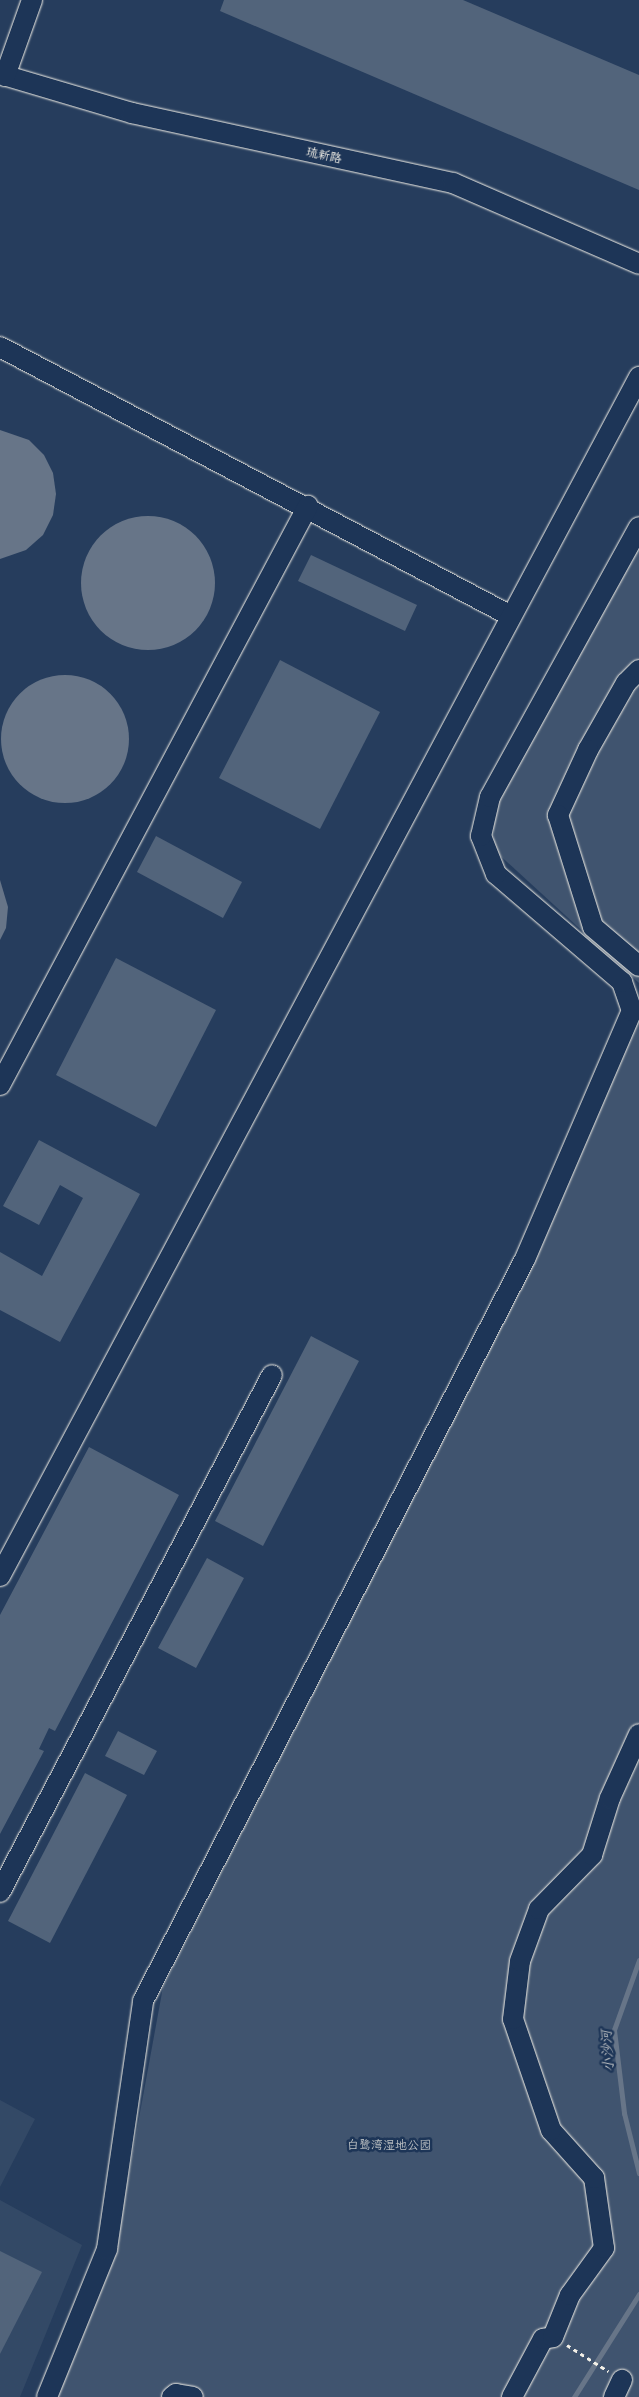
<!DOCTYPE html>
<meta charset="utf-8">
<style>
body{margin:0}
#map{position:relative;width:639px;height:2397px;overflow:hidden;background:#263d5d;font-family:Delius,"LXGW WenKai TC",sans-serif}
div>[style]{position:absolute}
.built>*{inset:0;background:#334966}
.green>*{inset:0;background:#40546f}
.water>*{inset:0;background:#677588}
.round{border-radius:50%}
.stream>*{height:5px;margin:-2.5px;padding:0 2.5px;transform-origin:2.5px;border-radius:2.5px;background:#677588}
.building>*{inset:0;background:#52647b}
.path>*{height:3px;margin-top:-1.5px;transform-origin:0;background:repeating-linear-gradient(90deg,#f4f1e8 0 4px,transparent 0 8px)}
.roads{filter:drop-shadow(0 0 1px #f4f1e8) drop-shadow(0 0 1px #f4f1e8)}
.minor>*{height:20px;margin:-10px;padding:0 10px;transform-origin:10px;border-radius:10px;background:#1d3557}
span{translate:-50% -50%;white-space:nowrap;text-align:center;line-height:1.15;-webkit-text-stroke:5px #1d3557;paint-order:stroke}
.street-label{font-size:12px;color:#f4f1e8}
.park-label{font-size:12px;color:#bec2c4}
.water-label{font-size:14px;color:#bcbfc2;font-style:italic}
</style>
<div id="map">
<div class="built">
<i style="clip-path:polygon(0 2100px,35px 2119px,0 2187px)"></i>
<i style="clip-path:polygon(0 2200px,82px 2245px,20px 2397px,0 2397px)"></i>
</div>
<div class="green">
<i style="clip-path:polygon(639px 546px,639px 983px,494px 850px,493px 805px)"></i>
<i style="clip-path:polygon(639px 1015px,639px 2397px,55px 2397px,114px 2255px,163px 1987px,533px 1263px)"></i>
</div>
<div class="water">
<i style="clip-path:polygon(0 430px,29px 440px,44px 455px,53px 473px,56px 494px,53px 515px,43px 535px,26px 550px,0 559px)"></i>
<i class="round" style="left:81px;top:516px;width:134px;height:134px"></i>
<i class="round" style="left:1px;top:675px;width:128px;height:128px"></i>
<i style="clip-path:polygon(0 880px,8px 907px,6px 928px,0 940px)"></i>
</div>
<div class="stream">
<i style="left:639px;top:1960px;width:74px;rotate:109.7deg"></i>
<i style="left:614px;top:2030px;width:84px;rotate:83.1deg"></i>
<i style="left:624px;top:2113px;width:62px;rotate:76deg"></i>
<i style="left:574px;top:2397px;width:122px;rotate:-57.7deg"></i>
</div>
<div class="building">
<i style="clip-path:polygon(224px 0,463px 0,639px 75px,639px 190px,220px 11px)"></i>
<i style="clip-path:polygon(311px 555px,417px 605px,405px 631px,298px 581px)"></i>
<i style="clip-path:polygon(280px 660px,380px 712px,320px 829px,219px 778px)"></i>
<i style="clip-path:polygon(156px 836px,242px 882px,223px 918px,137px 872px)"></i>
<i style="clip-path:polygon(116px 958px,216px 1010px,156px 1127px,56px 1075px)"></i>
<i style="clip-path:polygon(39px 1140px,140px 1194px,60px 1342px,0 1310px,0 1252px,42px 1276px,83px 1198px,60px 1185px,39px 1225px,3px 1206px)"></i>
<i style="clip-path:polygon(311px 1336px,359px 1361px,263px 1546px,215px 1521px)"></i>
<i style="clip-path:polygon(89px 1447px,179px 1495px,55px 1731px,49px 1728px,39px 1749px,44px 1751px,0 1834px,0 1615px)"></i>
<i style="clip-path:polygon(207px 1558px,244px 1578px,196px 1668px,158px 1648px)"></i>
<i style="clip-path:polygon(118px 1731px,157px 1751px,144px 1775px,105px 1756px)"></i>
<i style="clip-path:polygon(85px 1773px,127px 1795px,50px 1943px,8px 1921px)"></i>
<i style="clip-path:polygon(0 2251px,42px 2272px,0 2354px)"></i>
</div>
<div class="path">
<i style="left:567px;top:2345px;width:49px;rotate:32.4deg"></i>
</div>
<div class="roads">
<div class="minor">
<i style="left:0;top:74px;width:138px;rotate:16.5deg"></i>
<i style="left:132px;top:113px;width:329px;rotate:12.3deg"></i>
<i style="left:453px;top:183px;width:203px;rotate:23.5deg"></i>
<i style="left:5px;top:76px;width:81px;rotate:-70.4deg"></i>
<i style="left:0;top:347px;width:577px;rotate:27.76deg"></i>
<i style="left:639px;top:670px;width:18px;rotate:135deg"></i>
<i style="left:626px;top:683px;width:77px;rotate:119.6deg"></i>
<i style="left:588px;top:750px;width:72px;rotate:114.8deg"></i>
<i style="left:558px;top:815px;width:117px;rotate:72.6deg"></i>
<i style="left:593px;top:927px;width:60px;rotate:40.3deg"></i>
<i style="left:0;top:1085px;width:656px;rotate:-61.99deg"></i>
<i style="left:0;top:1576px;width:1359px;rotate:-61.94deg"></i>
<i style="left:0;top:1892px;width:584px;rotate:-62.25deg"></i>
<i style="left:47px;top:2397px;width:160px;rotate:-67.9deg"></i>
<i style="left:107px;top:2249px;width:251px;rotate:-81.7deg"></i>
<i style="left:143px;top:2001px;width:835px;rotate:-62.76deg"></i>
<i style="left:525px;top:1259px;width:270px;rotate:-66.7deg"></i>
<i style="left:632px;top:1011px;width:31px;rotate:-109deg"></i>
<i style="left:622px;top:982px;width:166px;rotate:-139.4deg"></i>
<i style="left:496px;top:874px;width:41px;rotate:-111.5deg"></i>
<i style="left:481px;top:836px;width:40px;rotate:-77deg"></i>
<i style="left:490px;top:797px;width:308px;rotate:-61.1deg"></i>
<i style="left:172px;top:2397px;width:5px;rotate:-37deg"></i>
<i style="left:176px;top:2394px;width:17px;rotate:10deg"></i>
<i style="left:512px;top:2397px;width:66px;rotate:-61.9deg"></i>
<i style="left:543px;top:2339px;width:10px;rotate:-11deg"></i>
<i style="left:553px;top:2337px;width:45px;rotate:-68deg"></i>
<i style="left:570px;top:2295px;width:58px;rotate:-54.1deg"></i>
<i style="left:604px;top:2248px;width:71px;rotate:-98.1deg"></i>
<i style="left:594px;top:2178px;width:64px;rotate:-131.9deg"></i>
<i style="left:551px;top:2130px;width:117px;rotate:-108.9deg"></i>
<i style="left:513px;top:2019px;width:58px;rotate:-83.1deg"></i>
<i style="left:520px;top:1961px;width:55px;rotate:-69.9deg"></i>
<i style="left:539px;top:1909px;width:76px;rotate:-45.5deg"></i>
<i style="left:592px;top:1855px;width:60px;rotate:-72.5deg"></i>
<i style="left:610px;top:1798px;width:70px;rotate:-65.6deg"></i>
<i style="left:614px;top:2397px;width:19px;rotate:-65deg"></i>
</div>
</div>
<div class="street-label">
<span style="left:324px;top:155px;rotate:12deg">琉新路</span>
</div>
<div class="park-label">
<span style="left:389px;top:2145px">白鹭湾湿地公园</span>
</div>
<div class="water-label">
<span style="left:607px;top:2051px;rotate:-94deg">小沙河</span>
</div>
</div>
